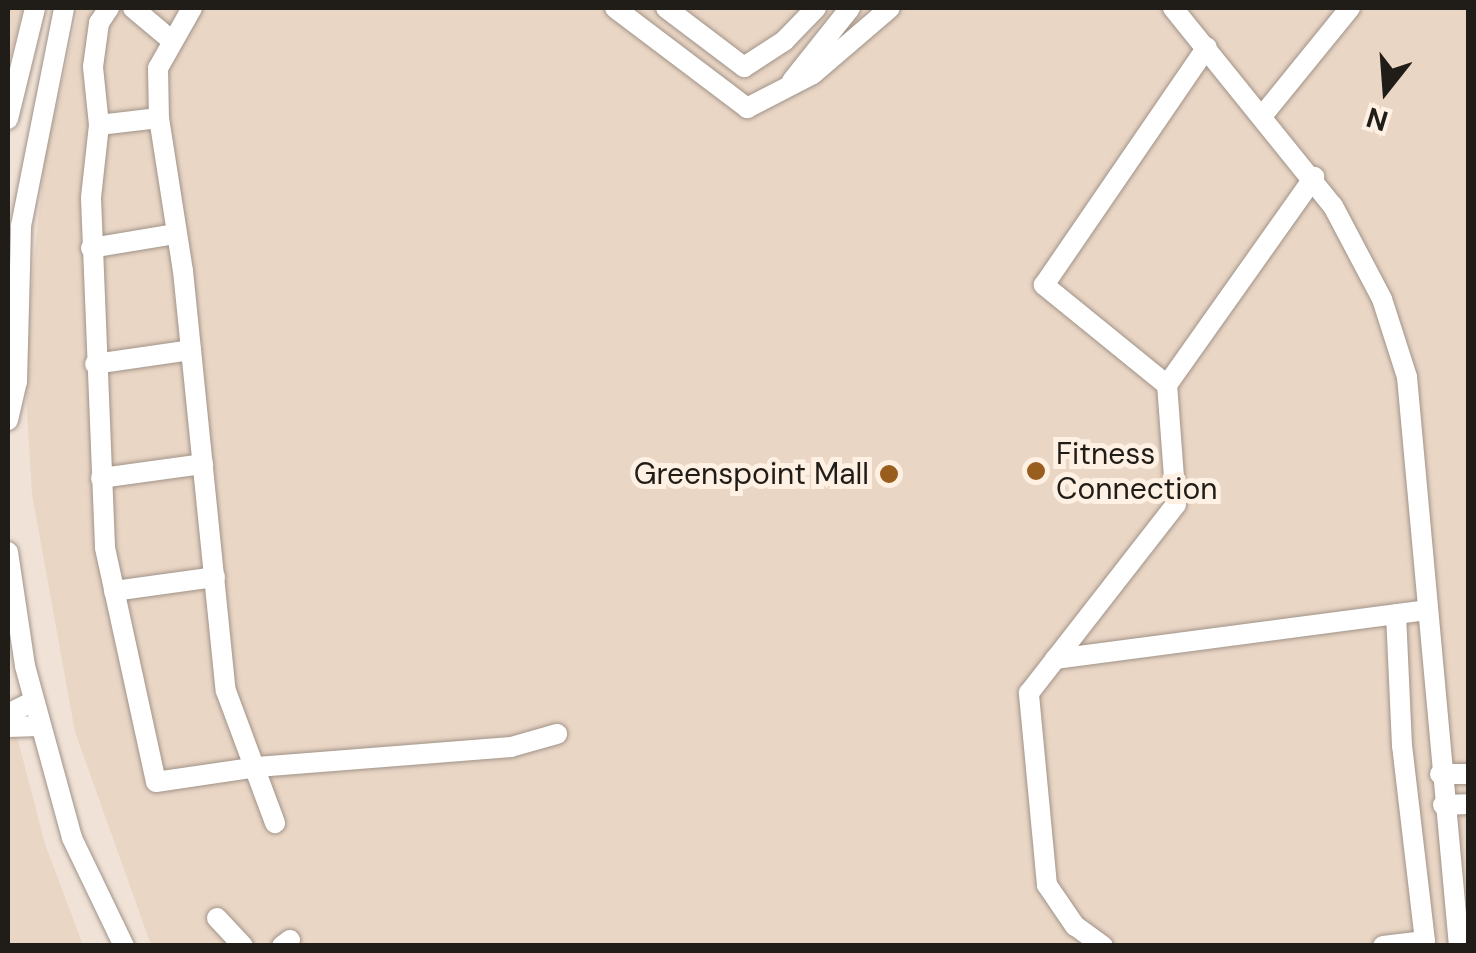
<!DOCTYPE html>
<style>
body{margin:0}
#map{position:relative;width:1476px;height:953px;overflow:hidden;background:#f0e2d6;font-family:"DM Sans",sans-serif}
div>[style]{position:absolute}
.built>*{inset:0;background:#ead6c5}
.roads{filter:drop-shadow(0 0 2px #a09388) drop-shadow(0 0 2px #a09388)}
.minor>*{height:20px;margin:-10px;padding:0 10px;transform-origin:10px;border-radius:10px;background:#fff}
.dots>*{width:28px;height:28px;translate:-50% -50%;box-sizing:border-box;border:5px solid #fef0e3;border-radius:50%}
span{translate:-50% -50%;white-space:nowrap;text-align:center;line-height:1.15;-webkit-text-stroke:10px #fef0e3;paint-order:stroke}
.poi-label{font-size:30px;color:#201c17}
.left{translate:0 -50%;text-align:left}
.right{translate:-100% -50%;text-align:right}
.frame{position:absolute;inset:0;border:10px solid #201c17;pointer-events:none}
.north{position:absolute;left:1336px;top:40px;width:100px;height:100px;-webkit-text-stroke:8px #fef0e3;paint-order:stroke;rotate:197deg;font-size:28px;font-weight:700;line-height:40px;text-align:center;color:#201c17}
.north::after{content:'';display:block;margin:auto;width:35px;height:45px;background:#201c17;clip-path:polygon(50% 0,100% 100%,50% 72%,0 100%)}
</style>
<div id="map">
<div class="built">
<i style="clip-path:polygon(8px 8px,23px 8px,8px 66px)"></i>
<i style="clip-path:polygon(79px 8px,1468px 8px,1468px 945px,151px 945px,75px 732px,32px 494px,25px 377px,33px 268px,45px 157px)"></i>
<i style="clip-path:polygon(8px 702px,45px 844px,83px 945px,8px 945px)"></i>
</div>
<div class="roads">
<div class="minor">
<i style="left:109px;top:8px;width:18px;rotate:124deg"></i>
<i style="left:99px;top:23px;width:44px;rotate:97.8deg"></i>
<i style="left:93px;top:67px;width:58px;rotate:84.1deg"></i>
<i style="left:99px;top:125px;width:73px;rotate:96.3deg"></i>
<i style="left:91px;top:198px;width:350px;rotate:87.7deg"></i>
<i style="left:105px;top:548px;width:239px;rotate:77.7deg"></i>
<i style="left:156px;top:782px;width:102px;rotate:-8.4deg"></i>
<i style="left:257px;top:767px;width:255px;rotate:-4.5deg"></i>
<i style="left:511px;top:747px;width:48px;rotate:-15.8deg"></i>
<i style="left:133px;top:8px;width:50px;rotate:40.1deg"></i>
<i style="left:192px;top:8px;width:69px;rotate:119.5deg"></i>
<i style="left:158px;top:68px;width:50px;rotate:88.9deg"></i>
<i style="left:159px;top:118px;width:155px;rotate:81.1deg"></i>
<i style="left:183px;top:271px;width:422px;rotate:84.2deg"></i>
<i style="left:226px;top:691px;width:141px;rotate:69.6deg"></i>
<i style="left:615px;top:8px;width:166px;rotate:37.1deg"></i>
<i style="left:747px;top:108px;width:74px;rotate:-27.3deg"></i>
<i style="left:813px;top:74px;width:101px;rotate:-40.6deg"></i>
<i style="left:666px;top:8px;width:98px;rotate:37.1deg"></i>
<i style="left:744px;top:67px;width:48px;rotate:-33deg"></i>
<i style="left:784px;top:41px;width:46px;rotate:-45.9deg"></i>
<i style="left:1173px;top:8px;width:255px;rotate:51.1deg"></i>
<i style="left:1333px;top:206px;width:105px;rotate:62.2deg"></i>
<i style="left:1382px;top:299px;width:82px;rotate:72.2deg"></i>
<i style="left:1407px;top:377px;width:571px;rotate:84.78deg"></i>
<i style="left:792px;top:81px;width:93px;rotate:-51.5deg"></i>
<i style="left:1263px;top:115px;width:138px;rotate:-50.9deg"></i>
<i style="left:8px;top:119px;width:114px;rotate:-76.3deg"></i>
<i style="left:99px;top:125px;width:60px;rotate:-6.7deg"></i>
<i style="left:91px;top:248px;width:86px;rotate:-9.4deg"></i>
<i style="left:95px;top:364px;width:97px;rotate:-8.3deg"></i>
<i style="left:1167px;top:385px;width:255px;rotate:-54.7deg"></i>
<i style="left:8px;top:420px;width:39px;rotate:-77deg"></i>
<i style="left:17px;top:382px;width:156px;rotate:-88.5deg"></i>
<i style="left:21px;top:226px;width:222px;rotate:-78.8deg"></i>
<i style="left:101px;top:478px;width:103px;rotate:-7.8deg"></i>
<i style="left:8px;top:552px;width:115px;rotate:81.5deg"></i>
<i style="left:25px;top:666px;width:178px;rotate:74.7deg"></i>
<i style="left:72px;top:838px;width:120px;rotate:64.3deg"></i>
<i style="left:114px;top:591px;width:102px;rotate:-7.9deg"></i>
<i style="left:1055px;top:659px;width:376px;rotate:-7.5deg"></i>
<i style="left:8px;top:714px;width:29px;rotate:-27deg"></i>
<i style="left:8px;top:727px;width:32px;rotate:-2deg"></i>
<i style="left:1440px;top:774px;width:28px"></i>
<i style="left:1443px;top:805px;width:25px;rotate:-2deg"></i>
<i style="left:217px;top:918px;width:38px;rotate:47deg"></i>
<i style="left:282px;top:946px;width:10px;rotate:-37deg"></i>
<i style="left:1103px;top:946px;width:34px;rotate:-144deg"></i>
<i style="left:1075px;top:926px;width:50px;rotate:-124.3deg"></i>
<i style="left:1047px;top:885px;width:193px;rotate:-95.4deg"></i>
<i style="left:1029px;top:693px;width:239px;rotate:-52.1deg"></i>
<i style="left:1176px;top:504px;width:119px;rotate:-94.3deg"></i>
<i style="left:1167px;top:385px;width:159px;rotate:-140.9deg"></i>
<i style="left:1044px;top:285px;width:288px;rotate:-55.6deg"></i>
<i style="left:1383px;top:946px;width:42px;rotate:-6.8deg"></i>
<i style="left:1425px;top:941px;width:196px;rotate:-96.7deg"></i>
<i style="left:1402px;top:746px;width:132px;rotate:-92.6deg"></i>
</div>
</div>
<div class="dots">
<i style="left:1036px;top:471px;background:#995e1e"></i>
<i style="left:889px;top:474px;background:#995e1e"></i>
</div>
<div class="poi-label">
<span class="left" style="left:1056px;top:471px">Fitness<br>Connection</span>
<span class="right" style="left:869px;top:474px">Greenspoint Mall</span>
</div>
<div class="frame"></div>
<div class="north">N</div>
</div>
